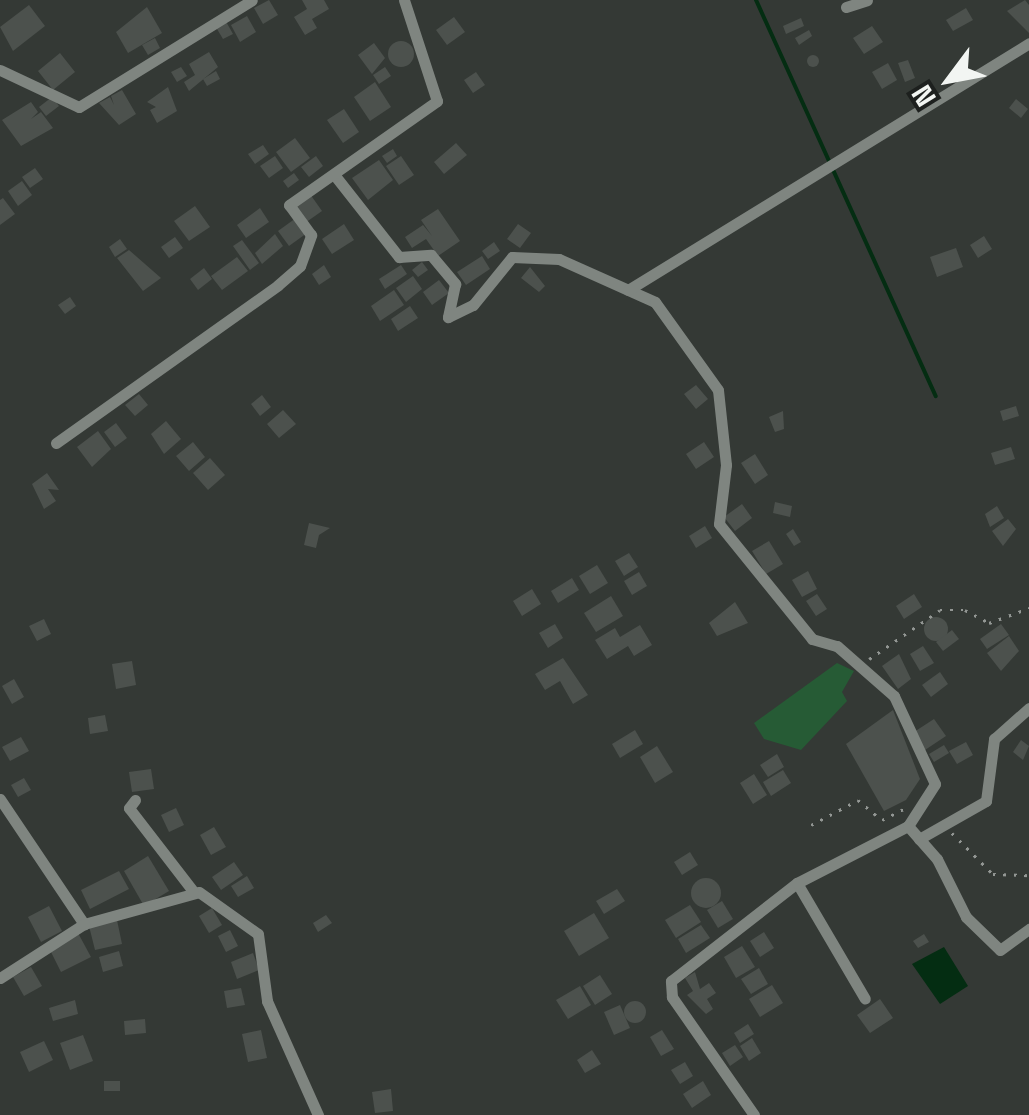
<!DOCTYPE html>
<style>
body{margin:0}
#map{position:relative;width:1029px;height:1115px;overflow:hidden;background:#343935;font-family:"Space Grotesk",sans-serif}
div>[style]{position:absolute}
.green>*{inset:0;background:#265b35}
.water>*{inset:0;background:#042d12}
.stream>*{height:4px;margin:-2px;padding:0 2px;transform-origin:2px;border-radius:2px;background:#042d12}
.building>*{inset:0;background:#4c514d}
.round{border-radius:50%}
.path>*{height:2.5px;margin-top:-1.25px;transform-origin:0;background:repeating-linear-gradient(90deg,#939794 0 2.5px,transparent 0 10.5px)}
.minor>*{height:11px;margin:-5.5px;padding:0 5.5px;transform-origin:5.5px;border-radius:5.5px;background:#7f8580}
span{translate:-50% -50%;white-space:nowrap;text-align:center;line-height:1.15;-webkit-text-stroke:8px #1d201e;paint-order:stroke}
.north{position:absolute;left:899px;top:30px;width:100px;height:100px;-webkit-text-stroke:8px #1d201e;paint-order:stroke;rotate:238deg;font-size:28px;font-weight:700;line-height:40px;text-align:center;color:#f2f5f2}
.north::after{content:'';display:block;margin:auto;width:35px;height:45px;background:#f2f5f2;clip-path:polygon(50% 0,100% 100%,50% 72%,0 100%)}
</style>
<div id="map">
<div class="green">
<i style="clip-path:polygon(837px 663px,854px 671px,842px 692px,847px 701px,801px 750px,764px 739px,754px 723px)"></i>
</div>
<div class="water">
<i style="clip-path:polygon(944px 947px,968px 986px,940px 1004px,912px 964px)"></i>
</div>
<div class="stream">
<i style="left:756px;top:0;width:435px;rotate:65.6deg"></i>
</div>
<div class="building">
<i style="clip-path:polygon(269px 0,278px 15px,263px 24px,254px 8px)"></i>
<i style="clip-path:polygon(302px 0,324px 0,329px 9px,312px 19px,317px 28px,305px 35px,294px 17px,307px 9px)"></i>
<i style="clip-path:polygon(1025px 0,1029px 5px,1029px 33px,1007px 11px)"></i>
<i style="clip-path:polygon(29px 5px,45px 26px,13px 51px,0 27px)"></i>
<i style="clip-path:polygon(147px 7px,162px 33px,128px 53px,116px 32px)"></i>
<i style="clip-path:polygon(966px 8px,973px 20px,953px 31px,946px 20px)"></i>
<i style="clip-path:polygon(247px 16px,256px 32px,240px 42px,231px 25px)"></i>
<i style="clip-path:polygon(454px 17px,465px 32px,447px 45px,436px 30px)"></i>
<i style="clip-path:polygon(224px 18px,233px 34px,223px 39px,214px 24px)"></i>
<i style="clip-path:polygon(801px 18px,804px 26px,786px 34px,783px 26px)"></i>
<i style="clip-path:polygon(872px 26px,883px 42px,864px 54px,853px 38px)"></i>
<i style="clip-path:polygon(809px 30px,812px 36px,799px 45px,795px 38px)"></i>
<i style="clip-path:polygon(155px 38px,160px 48px,148px 55px,142px 45px)"></i>
<i class="round" style="left:388px;top:41px;width:26px;height:26px"></i>
<i style="clip-path:polygon(374px 43px,385px 58px,372px 74px,358px 55px)"></i>
<i style="clip-path:polygon(209px 52px,218px 67px,189px 91px,184px 82px,195px 75px,189px 64px)"></i>
<i style="clip-path:polygon(60px 53px,75px 72px,53px 90px,38px 71px)"></i>
<i class="round" style="left:807px;top:55px;width:12px;height:12px"></i>
<i style="clip-path:polygon(908px 60px,915px 78px,905px 82px,898px 63px)"></i>
<i style="clip-path:polygon(888px 63px,897px 80px,882px 89px,872px 72px)"></i>
<i style="clip-path:polygon(181px 67px,187px 76px,177px 82px,171px 72px)"></i>
<i style="clip-path:polygon(385px 67px,391px 76px,379px 84px,373px 75px)"></i>
<i style="clip-path:polygon(216px 71px,220px 79px,207px 86px,203px 79px)"></i>
<i style="clip-path:polygon(476px 72px,485px 85px,473px 93px,464px 80px)"></i>
<i style="clip-path:polygon(375px 82px,391px 107px,370px 121px,354px 97px)"></i>
<i style="clip-path:polygon(168px 87px,177px 111px,157px 123px,150px 110px,156px 107px,147px 102px)"></i>
<i style="clip-path:polygon(122px 90px,136px 114px,119px 125px,99px 103px,110px 97px,114px 105px,111px 96px)"></i>
<i style="clip-path:polygon(52px 97px,59px 106px,46px 116px,39px 107px)"></i>
<i style="clip-path:polygon(1016px 99px,1028px 109px,1021px 118px,1009px 108px)"></i>
<i style="clip-path:polygon(31px 102px,38px 112px,31px 119px,41px 112px,53px 128px,21px 146px,2px 120px)"></i>
<i style="clip-path:polygon(344px 109px,359px 132px,343px 143px,327px 120px)"></i>
<i style="clip-path:polygon(295px 138px,310px 158px,291px 172px,276px 152px)"></i>
<i style="clip-path:polygon(456px 143px,467px 155px,444px 174px,434px 162px)"></i>
<i style="clip-path:polygon(263px 145px,269px 154px,255px 164px,248px 154px)"></i>
<i style="clip-path:polygon(393px 149px,397px 156px,387px 163px,382px 156px)"></i>
<i style="clip-path:polygon(275px 156px,283px 168px,269px 178px,260px 166px)"></i>
<i style="clip-path:polygon(316px 156px,323px 166px,309px 177px,301px 167px)"></i>
<i style="clip-path:polygon(401px 156px,414px 175px,399px 185px,386px 166px)"></i>
<i style="clip-path:polygon(379px 160px,393px 180px,368px 200px,352px 178px)"></i>
<i style="clip-path:polygon(35px 168px,43px 179px,30px 188px,22px 177px)"></i>
<i style="clip-path:polygon(294px 173px,299px 180px,288px 188px,283px 181px)"></i>
<i style="clip-path:polygon(22px 181px,32px 195px,18px 206px,8px 191px)"></i>
<i style="clip-path:polygon(310px 194px,322px 211px,305px 223px,293px 207px)"></i>
<i style="clip-path:polygon(3px 198px,15px 214px,0 225px,0 200px)"></i>
<i style="clip-path:polygon(195px 206px,210px 227px,189px 241px,174px 221px)"></i>
<i style="clip-path:polygon(260px 208px,269px 222px,246px 238px,237px 225px)"></i>
<i style="clip-path:polygon(438px 209px,460px 241px,438px 256px,426px 239px,412px 248px,405px 237px,423px 225px,432px 236px,421px 220px)"></i>
<i style="clip-path:polygon(296px 218px,307px 233px,289px 246px,278px 231px)"></i>
<i style="clip-path:polygon(344px 224px,354px 240px,332px 254px,322px 239px)"></i>
<i style="clip-path:polygon(518px 224px,531px 233px,520px 248px,507px 239px)"></i>
<i style="clip-path:polygon(275px 234px,283px 246px,262px 264px,255px 253px)"></i>
<i style="clip-path:polygon(984px 236px,992px 249px,978px 258px,970px 245px)"></i>
<i style="clip-path:polygon(175px 237px,183px 248px,169px 258px,161px 247px)"></i>
<i style="clip-path:polygon(120px 239px,127px 249px,115px 257px,109px 247px)"></i>
<i style="clip-path:polygon(242px 240px,259px 263px,250px 270px,233px 246px)"></i>
<i style="clip-path:polygon(494px 242px,500px 251px,488px 259px,482px 251px)"></i>
<i style="clip-path:polygon(956px 248px,963px 267px,937px 277px,930px 257px)"></i>
<i style="clip-path:polygon(129px 250px,161px 278px,143px 291px,117px 258px)"></i>
<i style="clip-path:polygon(482px 256px,490px 269px,466px 285px,457px 272px)"></i>
<i style="clip-path:polygon(237px 257px,248px 271px,222px 290px,211px 276px)"></i>
<i style="clip-path:polygon(422px 262px,428px 270px,418px 277px,412px 270px)"></i>
<i style="clip-path:polygon(324px 265px,331px 277px,319px 285px,312px 274px)"></i>
<i style="clip-path:polygon(401px 265px,407px 274px,385px 289px,379px 279px)"></i>
<i style="clip-path:polygon(530px 267px,545px 286px,539px 292px,521px 278px)"></i>
<i style="clip-path:polygon(204px 268px,212px 279px,198px 290px,190px 279px)"></i>
<i style="clip-path:polygon(413px 276px,422px 289px,406px 302px,396px 288px)"></i>
<i style="clip-path:polygon(439px 280px,449px 293px,432px 305px,423px 292px)"></i>
<i style="clip-path:polygon(394px 290px,404px 305px,380px 321px,371px 306px)"></i>
<i style="clip-path:polygon(70px 297px,76px 306px,65px 314px,58px 305px)"></i>
<i style="clip-path:polygon(410px 306px,418px 318px,398px 331px,391px 319px)"></i>
<i style="clip-path:polygon(696px 385px,708px 399px,696px 409px,684px 394px)"></i>
<i style="clip-path:polygon(139px 394px,148px 405px,135px 416px,125px 405px)"></i>
<i style="clip-path:polygon(262px 395px,271px 407px,260px 416px,251px 404px)"></i>
<i style="clip-path:polygon(1016px 406px,1019px 416px,1003px 421px,1000px 411px)"></i>
<i style="clip-path:polygon(283px 410px,296px 424px,279px 438px,267px 424px)"></i>
<i style="clip-path:polygon(783px 411px,784px 429px,775px 432px,769px 417px)"></i>
<i style="clip-path:polygon(166px 421px,181px 439px,164px 454px,151px 434px)"></i>
<i style="clip-path:polygon(116px 423px,127px 438px,115px 447px,104px 432px)"></i>
<i style="clip-path:polygon(98px 431px,111px 449px,92px 467px,77px 447px)"></i>
<i style="clip-path:polygon(193px 442px,205px 457px,189px 471px,176px 456px)"></i>
<i style="clip-path:polygon(704px 442px,714px 457px,696px 469px,686px 454px)"></i>
<i style="clip-path:polygon(1011px 447px,1015px 459px,995px 465px,991px 453px)"></i>
<i style="clip-path:polygon(755px 454px,768px 475px,755px 484px,741px 463px)"></i>
<i style="clip-path:polygon(210px 458px,225px 475px,208px 490px,193px 473px)"></i>
<i style="clip-path:polygon(47px 473px,59px 490px,48px 489px,56px 501px,44px 509px,32px 484px)"></i>
<i style="clip-path:polygon(775px 502px,792px 506px,790px 517px,773px 513px)"></i>
<i style="clip-path:polygon(742px 504px,752px 518px,735px 531px,724px 517px)"></i>
<i style="clip-path:polygon(997px 506px,1004px 518px,990px 527px,985px 514px)"></i>
<i style="clip-path:polygon(1008px 519px,1016px 529px,1003px 546px,992px 531px)"></i>
<i style="clip-path:polygon(309px 523px,330px 528px,319px 535px,316px 548px,304px 545px)"></i>
<i style="clip-path:polygon(705px 526px,712px 538px,696px 548px,689px 536px)"></i>
<i style="clip-path:polygon(793px 529px,801px 542px,794px 546px,786px 534px)"></i>
<i style="clip-path:polygon(769px 541px,783px 564px,766px 574px,752px 551px)"></i>
<i style="clip-path:polygon(629px 553px,638px 567px,624px 576px,615px 561px)"></i>
<i style="clip-path:polygon(597px 565px,608px 583px,590px 594px,579px 576px)"></i>
<i style="clip-path:polygon(808px 571px,817px 589px,802px 597px,792px 580px)"></i>
<i style="clip-path:polygon(639px 572px,647px 586px,632px 595px,624px 581px)"></i>
<i style="clip-path:polygon(572px 578px,579px 590px,558px 603px,551px 591px)"></i>
<i style="clip-path:polygon(532px 589px,541px 604px,522px 616px,513px 601px)"></i>
<i style="clip-path:polygon(817px 594px,827px 609px,816px 616px,806px 601px)"></i>
<i style="clip-path:polygon(914px 594px,922px 607px,904px 619px,896px 606px)"></i>
<i style="clip-path:polygon(611px 596px,623px 616px,596px 632px,584px 613px)"></i>
<i style="clip-path:polygon(735px 602px,748px 623px,717px 636px,709px 623px)"></i>
<i class="round" style="left:924px;top:617px;width:24px;height:24px"></i>
<i style="clip-path:polygon(44px 619px,51px 634px,37px 641px,29px 626px)"></i>
<i style="clip-path:polygon(555px 624px,563px 638px,548px 648px,539px 633px)"></i>
<i style="clip-path:polygon(1001px 624px,1009px 635px,987px 649px,980px 639px)"></i>
<i style="clip-path:polygon(640px 625px,652px 645px,634px 656px,628px 646px,607px 659px,595px 640px,615px 628px,620px 637px)"></i>
<i style="clip-path:polygon(952px 630px,959px 639px,943px 651px,936px 642px)"></i>
<i style="clip-path:polygon(1009px 636px,1019px 651px,1001px 671px,987px 653px)"></i>
<i style="clip-path:polygon(923px 646px,934px 663px,920px 671px,910px 654px)"></i>
<i style="clip-path:polygon(899px 654px,911px 679px,898px 689px,882px 666px)"></i>
<i style="clip-path:polygon(563px 658px,588px 695px,573px 704px,560px 681px,545px 690px,535px 674px)"></i>
<i style="clip-path:polygon(132px 661px,136px 685px,116px 689px,112px 664px)"></i>
<i style="clip-path:polygon(940px 672px,948px 684px,931px 697px,922px 685px)"></i>
<i style="clip-path:polygon(14px 679px,24px 697px,12px 704px,2px 686px)"></i>
<i style="clip-path:polygon(893px 710px,920px 779px,906px 800px,884px 811px,846px 744px)"></i>
<i style="clip-path:polygon(105px 715px,108px 731px,90px 734px,88px 718px)"></i>
<i style="clip-path:polygon(934px 719px,946px 736px,925px 750px,914px 732px)"></i>
<i style="clip-path:polygon(635px 730px,643px 744px,620px 758px,612px 744px)"></i>
<i style="clip-path:polygon(21px 737px,29px 751px,10px 761px,2px 747px)"></i>
<i style="clip-path:polygon(1021px 740px,1029px 746px,1023px 760px,1013px 752px)"></i>
<i style="clip-path:polygon(966px 742px,973px 755px,957px 764px,949px 751px)"></i>
<i style="clip-path:polygon(944px 745px,949px 753px,934px 762px,929px 754px)"></i>
<i style="clip-path:polygon(657px 746px,673px 772px,655px 783px,640px 757px)"></i>
<i style="clip-path:polygon(777px 754px,784px 767px,768px 777px,760px 765px)"></i>
<i style="clip-path:polygon(151px 769px,154px 789px,132px 792px,129px 772px)"></i>
<i style="clip-path:polygon(783px 770px,791px 783px,771px 796px,763px 782px)"></i>
<i style="clip-path:polygon(754px 774px,767px 795px,753px 804px,740px 783px)"></i>
<i style="clip-path:polygon(24px 778px,31px 790px,18px 797px,11px 785px)"></i>
<i style="clip-path:polygon(176px 808px,184px 825px,169px 832px,161px 815px)"></i>
<i style="clip-path:polygon(214px 827px,226px 847px,211px 855px,200px 835px)"></i>
<i style="clip-path:polygon(690px 852px,698px 865px,682px 875px,674px 862px)"></i>
<i style="clip-path:polygon(148px 856px,169px 891px,144px 906px,124px 871px)"></i>
<i style="clip-path:polygon(234px 862px,243px 875px,221px 890px,212px 877px)"></i>
<i style="clip-path:polygon(119px 871px,129px 889px,90px 909px,81px 890px)"></i>
<i style="clip-path:polygon(247px 876px,254px 888px,238px 897px,231px 886px)"></i>
<i class="round" style="left:691px;top:878px;width:30px;height:30px"></i>
<i style="clip-path:polygon(617px 889px,625px 901px,604px 914px,596px 901px)"></i>
<i style="clip-path:polygon(722px 901px,733px 919px,718px 928px,707px 910px)"></i>
<i style="clip-path:polygon(690px 905px,701px 922px,676px 938px,665px 920px)"></i>
<i style="clip-path:polygon(49px 906px,62px 931px,41px 942px,28px 917px)"></i>
<i style="clip-path:polygon(212px 908px,222px 925px,209px 933px,199px 916px)"></i>
<i style="clip-path:polygon(594px 913px,609px 938px,579px 956px,564px 931px)"></i>
<i style="clip-path:polygon(326px 915px,332px 923px,318px 932px,313px 923px)"></i>
<i style="clip-path:polygon(117px 920px,122px 944px,95px 950px,89px 926px)"></i>
<i style="clip-path:polygon(701px 925px,710px 938px,686px 953px,678px 939px)"></i>
<i style="clip-path:polygon(230px 930px,238px 946px,226px 952px,218px 936px)"></i>
<i style="clip-path:polygon(764px 932px,774px 948px,760px 957px,750px 941px)"></i>
<i style="clip-path:polygon(78px 933px,91px 957px,61px 972px,49px 948px)"></i>
<i style="clip-path:polygon(924px 934px,929px 942px,918px 948px,913px 941px)"></i>
<i style="clip-path:polygon(742px 946px,755px 967px,736px 978px,724px 957px)"></i>
<i style="clip-path:polygon(119px 951px,123px 966px,103px 972px,99px 957px)"></i>
<i style="clip-path:polygon(253px 953px,259px 970px,237px 979px,231px 962px)"></i>
<i style="clip-path:polygon(31px 967px,42px 986px,24px 996px,13px 977px)"></i>
<i style="clip-path:polygon(759px 968px,768px 984px,751px 994px,741px 979px)"></i>
<i style="clip-path:polygon(695px 972px,700px 989px,709px 983px,716px 993px,707px 999px,713px 1009px,706px 1014px,687px 995px,693px 991px,685px 978px)"></i>
<i style="clip-path:polygon(600px 975px,612px 994px,595px 1005px,583px 986px)"></i>
<i style="clip-path:polygon(772px 985px,783px 1003px,760px 1017px,749px 999px)"></i>
<i style="clip-path:polygon(580px 986px,591px 1005px,568px 1019px,556px 1000px)"></i>
<i style="clip-path:polygon(241px 988px,245px 1005px,227px 1008px,224px 991px)"></i>
<i style="clip-path:polygon(880px 999px,893px 1018px,870px 1033px,857px 1015px)"></i>
<i style="clip-path:polygon(75px 1000px,78px 1014px,53px 1021px,49px 1008px)"></i>
<i class="round" style="left:624px;top:1001px;width:22px;height:22px"></i>
<i style="clip-path:polygon(620px 1005px,630px 1028px,614px 1035px,604px 1012px)"></i>
<i style="clip-path:polygon(145px 1019px,146px 1033px,125px 1035px,124px 1021px)"></i>
<i style="clip-path:polygon(748px 1024px,754px 1034px,740px 1043px,734px 1033px)"></i>
<i style="clip-path:polygon(261px 1030px,267px 1058px,248px 1062px,242px 1034px)"></i>
<i style="clip-path:polygon(662px 1030px,674px 1049px,661px 1056px,650px 1037px)"></i>
<i style="clip-path:polygon(83px 1035px,93px 1061px,70px 1070px,60px 1043px)"></i>
<i style="clip-path:polygon(752px 1038px,761px 1053px,749px 1061px,740px 1046px)"></i>
<i style="clip-path:polygon(44px 1041px,53px 1060px,29px 1072px,20px 1052px)"></i>
<i style="clip-path:polygon(735px 1045px,743px 1057px,730px 1066px,722px 1053px)"></i>
<i style="clip-path:polygon(592px 1050px,601px 1064px,585px 1073px,577px 1060px)"></i>
<i style="clip-path:polygon(685px 1062px,693px 1076px,680px 1084px,671px 1070px)"></i>
<i style="clip-path:polygon(104px 1081px,120px 1081px,120px 1091px,104px 1091px)"></i>
<i style="clip-path:polygon(703px 1081px,711px 1095px,692px 1108px,683px 1094px)"></i>
<i style="clip-path:polygon(391px 1089px,393px 1111px,375px 1113px,372px 1092px)"></i>
</div>
<div class="path">
<i style="left:869px;top:659px;width:86px;rotate:-34.6deg"></i>
<i style="left:940px;top:610px;width:25px"></i>
<i style="left:965px;top:610px;width:27px;rotate:28deg"></i>
<i style="left:989px;top:623px;width:43px;rotate:-20.6deg"></i>
<i style="left:811px;top:825px;width:53px;rotate:-28deg"></i>
<i style="left:858px;top:800px;width:31px;rotate:40deg"></i>
<i style="left:882px;top:820px;width:25px;rotate:-27deg"></i>
<i style="left:952px;top:833px;width:58px;rotate:45deg"></i>
<i style="left:993px;top:874px;width:36px;rotate:2deg"></i>
</div>
<div class="minor">
<i style="left:846px;top:7px;width:22px;rotate:-18deg"></i>
<i style="left:0;top:70px;width:87px;rotate:25.1deg"></i>
<i style="left:79px;top:107px;width:203px;rotate:-31.7deg"></i>
<i style="left:336px;top:177px;width:102px;rotate:51.8deg"></i>
<i style="left:399px;top:257px;width:32px;rotate:-4deg"></i>
<i style="left:431px;top:255px;width:38px;rotate:50deg"></i>
<i style="left:455px;top:284px;width:34px;rotate:102deg"></i>
<i style="left:448px;top:317px;width:28px;rotate:-26deg"></i>
<i style="left:473px;top:305px;width:62px;rotate:-50.9deg"></i>
<i style="left:512px;top:257px;width:47px;rotate:2.4deg"></i>
<i style="left:559px;top:259px;width:105px;rotate:24.1deg"></i>
<i style="left:655px;top:302px;width:108px;rotate:54.4deg"></i>
<i style="left:718px;top:390px;width:75px;rotate:83.9deg"></i>
<i style="left:726px;top:465px;width:59px;rotate:96.8deg"></i>
<i style="left:719px;top:524px;width:148px;rotate:51deg"></i>
<i style="left:812px;top:639px;width:26px;rotate:16deg"></i>
<i style="left:837px;top:646px;width:76px;rotate:41.3deg"></i>
<i style="left:894px;top:696px;width:97px;rotate:65deg"></i>
<i style="left:935px;top:784px;width:50px;rotate:122.7deg"></i>
<i style="left:628px;top:290px;width:471px;rotate:-31.6deg"></i>
<i style="left:56px;top:443px;width:272px;rotate:-35.4deg"></i>
<i style="left:278px;top:285px;width:29px;rotate:-41deg"></i>
<i style="left:300px;top:266px;width:33px;rotate:-70deg"></i>
<i style="left:311px;top:235px;width:37px;rotate:-126deg"></i>
<i style="left:289px;top:205px;width:181px;rotate:-35.1deg"></i>
<i style="left:437px;top:101px;width:106px;rotate:-108.1deg"></i>
<i style="left:0;top:799px;width:151px;rotate:56.1deg"></i>
<i style="left:84px;top:924px;width:119px;rotate:-15.5deg"></i>
<i style="left:199px;top:892px;width:72px;rotate:35.4deg"></i>
<i style="left:258px;top:934px;width:68px;rotate:82.3deg"></i>
<i style="left:267px;top:1001px;width:125px;rotate:65.9deg"></i>
<i style="left:135px;top:800px;width:10px;rotate:127deg"></i>
<i style="left:129px;top:808px;width:105px;rotate:52.4deg"></i>
<i style="left:919px;top:839px;width:77px;rotate:-29.6deg"></i>
<i style="left:986px;top:801px;width:63px;rotate:-82.6deg"></i>
<i style="left:994px;top:739px;width:47px;rotate:-41.5deg"></i>
<i style="left:797px;top:883px;width:134px;rotate:59.6deg"></i>
<i style="left:0;top:978px;width:100px;rotate:-32.7deg"></i>
<i style="left:754px;top:1115px;width:144px;rotate:-124.8deg"></i>
<i style="left:672px;top:997px;width:16px;rotate:-94deg"></i>
<i style="left:671px;top:981px;width:160px;rotate:-37.9deg"></i>
<i style="left:797px;top:883px;width:125px;rotate:-27.2deg"></i>
<i style="left:908px;top:826px;width:44px;rotate:48.7deg"></i>
<i style="left:937px;top:859px;width:65px;rotate:63.4deg"></i>
<i style="left:966px;top:917px;width:47px;rotate:44.1deg"></i>
<i style="left:1000px;top:950px;width:36px;rotate:-36deg"></i>
</div>
<div class="north">N</div>
</div>
